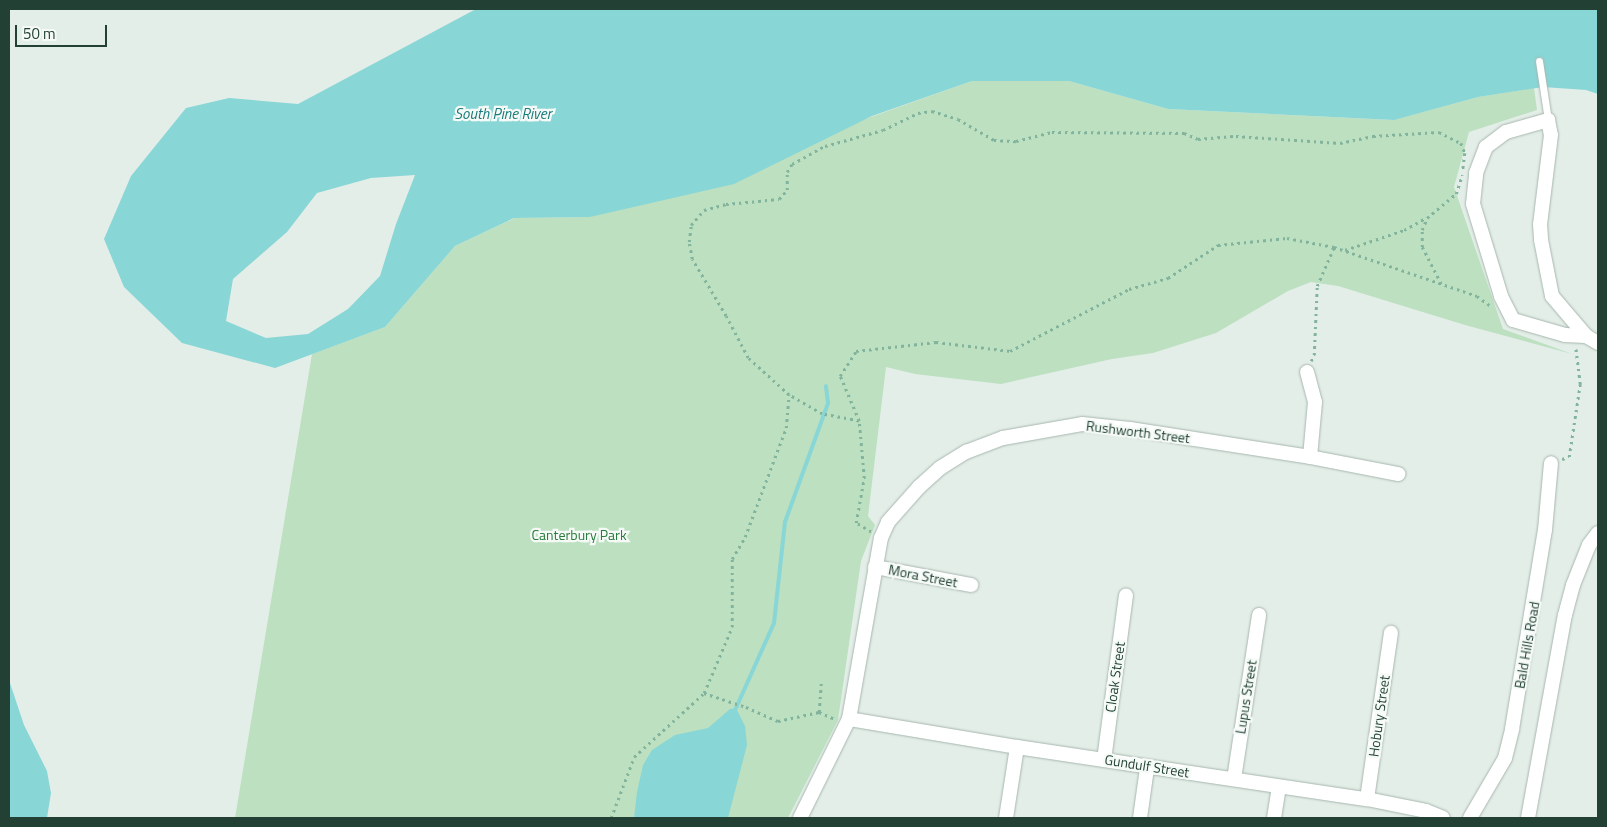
<!DOCTYPE html>
<style>
body{margin:0}
#map{position:relative;width:1607px;height:827px;overflow:hidden;background:#e4eee8;font-family:"Titillium Web",sans-serif}
div>[style]{position:absolute}
.green>*{inset:0;background:#bce0c0}
.water>*{inset:0;background:#89d6d6}
.stream>*{height:4px;margin:-2px;padding:0 2px;transform-origin:2px;border-radius:2px;background:#89d6d6}
.path>*{height:2.5px;margin-top:-1.25px;transform-origin:0;background:repeating-linear-gradient(90deg,#82b49d 0 2.5px,transparent 0 6.5px)}
.roads{filter:drop-shadow(0 0 1px #a6b7ae) drop-shadow(0 0 1px #a6b7ae)}
.lane>*{height:7px;margin:-3.5px;padding:0 3.5px;transform-origin:3.5px;border-radius:3.5px;background:#fff}
.street>*{height:14px;margin:-7px;padding:0 7px;transform-origin:7px;border-radius:7px;background:#fff}
span{translate:-50% -50%;white-space:nowrap;text-align:center;line-height:1.15;-webkit-text-stroke:4.5px #f5faf7;paint-order:stroke}
.street-label{font-size:14px;color:#224134}
.park-label{font-size:14px;color:#297b3c}
.water-label{font-size:15px;color:#187a7b;font-style:italic}
.frame{position:absolute;inset:0;border:10px solid #224134;pointer-events:none}
.scale{position:absolute;left:15px;top:25px;width:92px;height:22px;box-sizing:border-box;border:2px solid #224134;border-top:0;padding-left:6px;font-size:15px;line-height:18px;white-space:nowrap;color:#224134;-webkit-text-stroke:4px #f5faf7;paint-order:stroke}
</style>
<div id="map">
<div class="green">
<i style="clip-path:polygon(972px 81px,1069px 81px,1168px 109px,1393px 120px,1478px 97px,1534px 88px,1537px 110px,1469px 132px,1454px 187px,1503px 329px,1572px 354px,1465px 325px,1338px 286px,1311px 282px,1288px 291px,1216px 333px,1153px 353px,1112px 359px,1001px 384px,915px 374px,886px 367px,868px 516px,875px 525px,861px 561px,838px 720px,788px 818px,235px 818px,312px 354px,385px 327px,455px 246px,515px 218px,590px 217px)"></i>
</div>
<div class="water">
<i style="clip-path:polygon(evenodd,476px 9px,1598px 9px,1598px 94px,1586px 90px,1543px 87px,1478px 97px,1394px 120px,1168px 109px,1069px 81px,972px 81px,872px 116px,734px 184px,590px 217px,514px 218px,455px 246px,385px 327px,275px 368px,182px 343px,124px 287px,104px 239px,131px 176px,186px 108px,229px 98px,298px 104px,476px 9px,415px 175px,396px 224px,380px 276px,348px 309px,308px 334px,266px 338px,226px 321px,233px 279px,287px 232px,317px 193px,371px 178px,415px 175px)"></i>
<i style="clip-path:polygon(9px 680px,24px 725px,47px 771px,51px 793px,47px 818px,9px 818px)"></i>
<i style="clip-path:polygon(736px 708px,745px 726px,747px 745px,728px 818px,634px 818px,637px 792px,643px 765px,652px 750px,675px 735px,708px 728px,730px 709px)"></i>
</div>
<div class="stream">
<i style="left:736px;top:708px;width:93px;rotate:-65.9deg"></i>
<i style="left:774px;top:623px;width:102px;rotate:-83.8deg"></i>
<i style="left:785px;top:522px;width:127px;rotate:-70.1deg"></i>
<i style="left:828px;top:403px;width:17px;rotate:-97deg"></i>
</div>
<div class="path">
<i style="left:1345px;top:250px;width:62px;rotate:-18.7deg"></i>
<i style="left:1404px;top:230px;width:25px;rotate:-29deg"></i>
<i style="left:1441px;top:284px;width:42px;rotate:-117.2deg"></i>
<i style="left:1422px;top:247px;width:17px;rotate:-90deg"></i>
<i style="left:1422px;top:230px;width:13px;rotate:-67deg"></i>
<i style="left:1427px;top:218px;width:38px;rotate:-40deg"></i>
<i style="left:1456px;top:194px;width:20px;rotate:-72deg"></i>
<i style="left:1311px;top:361px;width:7px;rotate:-63deg"></i>
<i style="left:1314px;top:355px;width:69px;rotate:-87.5deg"></i>
<i style="left:1317px;top:286px;width:43px;rotate:-66.4deg"></i>
<i style="left:859px;top:421px;width:38px;rotate:-169deg"></i>
<i style="left:822px;top:414px;width:38px;rotate:-150deg"></i>
<i style="left:789px;top:395px;width:55px;rotate:-137.9deg"></i>
<i style="left:748px;top:358px;width:47px;rotate:-117.6deg"></i>
<i style="left:726px;top:316px;width:66px;rotate:-120.8deg"></i>
<i style="left:692px;top:259px;width:17px;rotate:-100deg"></i>
<i style="left:689px;top:242px;width:17px;rotate:-83deg"></i>
<i style="left:691px;top:225px;width:20px;rotate:-49deg"></i>
<i style="left:704px;top:210px;width:23px;rotate:-15deg"></i>
<i style="left:726px;top:204px;width:53px;rotate:-5.4deg"></i>
<i style="left:779px;top:199px;width:12px;rotate:-48deg"></i>
<i style="left:787px;top:190px;width:18px;rotate:-90deg"></i>
<i style="left:787px;top:172px;width:9px;rotate:-58deg"></i>
<i style="left:792px;top:164px;width:38px;rotate:-29deg"></i>
<i style="left:825px;top:146px;width:60px;rotate:-15.4deg"></i>
<i style="left:883px;top:130px;width:39px;rotate:-26deg"></i>
<i style="left:918px;top:113px;width:14px;rotate:-8deg"></i>
<i style="left:932px;top:111px;width:27px;rotate:17deg"></i>
<i style="left:958px;top:119px;width:42px;rotate:30.3deg"></i>
<i style="left:994px;top:140px;width:22px;rotate:3deg"></i>
<i style="left:1016px;top:141px;width:37px;rotate:-14deg"></i>
<i style="left:1052px;top:132px;width:132px;rotate:0.4deg"></i>
<i style="left:1184px;top:133px;width:15px;rotate:23deg"></i>
<i style="left:1198px;top:139px;width:38px;rotate:-5deg"></i>
<i style="left:1236px;top:136px;width:104px;rotate:3.9deg"></i>
<i style="left:1340px;top:143px;width:34px;rotate:-12deg"></i>
<i style="left:1373px;top:136px;width:66px;rotate:-3.5deg"></i>
<i style="left:1439px;top:132px;width:25px;rotate:27deg"></i>
<i style="left:1461px;top:143px;width:11px;rotate:68deg"></i>
<i style="left:1465px;top:153px;width:17px;rotate:97deg"></i>
<i style="left:1562px;top:459px;width:7px;rotate:-16deg"></i>
<i style="left:1569px;top:457px;width:74px;rotate:-81.4deg"></i>
<i style="left:1580px;top:384px;width:35px;rotate:-97deg"></i>
<i style="left:871px;top:532px;width:17px;rotate:-149deg"></i>
<i style="left:856px;top:523px;width:46px;rotate:-79.9deg"></i>
<i style="left:864px;top:478px;width:57px;rotate:-95deg"></i>
<i style="left:859px;top:421px;width:49px;rotate:-112.9deg"></i>
<i style="left:840px;top:376px;width:30px;rotate:-57deg"></i>
<i style="left:856px;top:351px;width:81px;rotate:-6.4deg"></i>
<i style="left:936px;top:342px;width:75px;rotate:6.9deg"></i>
<i style="left:1010px;top:351px;width:134px;rotate:-27.5deg"></i>
<i style="left:1129px;top:289px;width:41px;rotate:-15.8deg"></i>
<i style="left:1168px;top:278px;width:60px;rotate:-33.4deg"></i>
<i style="left:1218px;top:245px;width:69px;rotate:-5.8deg"></i>
<i style="left:1287px;top:238px;width:48px;rotate:10.8deg"></i>
<i style="left:1334px;top:247px;width:151px;rotate:18.9deg"></i>
<i style="left:1477px;top:296px;width:19px;rotate:36deg"></i>
<i style="left:704px;top:693px;width:44px;rotate:18.4deg"></i>
<i style="left:746px;top:707px;width:35px;rotate:24deg"></i>
<i style="left:778px;top:721px;width:42px;rotate:-12.4deg"></i>
<i style="left:819px;top:712px;width:17px;rotate:24deg"></i>
<i style="left:819px;top:712px;width:31px;rotate:-86deg"></i>
<i style="left:611px;top:818px;width:65px;rotate:-69.3deg"></i>
<i style="left:634px;top:757px;width:95px;rotate:-42.4deg"></i>
<i style="left:704px;top:693px;width:72px;rotate:-67deg"></i>
<i style="left:732px;top:627px;width:68px;rotate:-90deg"></i>
<i style="left:732px;top:559px;width:26px;rotate:-59deg"></i>
<i style="left:745px;top:537px;width:116px;rotate:-69.4deg"></i>
<i style="left:786px;top:428px;width:33px;rotate:-85deg"></i>
</div>
<div class="roads">
<div class="lane">
<i style="left:1539px;top:61px;width:60px;rotate:81.3deg"></i>
</div>
<div class="street">
<i style="left:1586px;top:336px;width:21px;rotate:-177deg"></i>
<i style="left:1565px;top:335px;width:54px;rotate:-163.9deg"></i>
<i style="left:1513px;top:320px;width:27px;rotate:-117deg"></i>
<i style="left:1501px;top:296px;width:96px;rotate:-106.9deg"></i>
<i style="left:1473px;top:204px;width:31px;rotate:-84deg"></i>
<i style="left:1476px;top:173px;width:28px;rotate:-69deg"></i>
<i style="left:1486px;top:147px;width:25px;rotate:-37deg"></i>
<i style="left:1506px;top:132px;width:44px;rotate:-15.9deg"></i>
<i style="left:1548px;top:120px;width:15px;rotate:79deg"></i>
<i style="left:1551px;top:135px;width:90px;rotate:97deg"></i>
<i style="left:1540px;top:224px;width:16px;rotate:86deg"></i>
<i style="left:1541px;top:240px;width:57px;rotate:78.9deg"></i>
<i style="left:1552px;top:296px;width:52px;rotate:49.6deg"></i>
<i style="left:1586px;top:336px;width:14px;rotate:30deg"></i>
<i style="left:1307px;top:372px;width:31px;rotate:75deg"></i>
<i style="left:1315px;top:402px;width:55px;rotate:95.2deg"></i>
<i style="left:875px;top:567px;width:98px;rotate:10.6deg"></i>
<i style="left:849px;top:719px;width:170px;rotate:9.5deg"></i>
<i style="left:1017px;top:747px;width:354px;rotate:8.5deg"></i>
<i style="left:1367px;top:799px;width:60px;rotate:11.5deg"></i>
<i style="left:1426px;top:811px;width:18px;rotate:22deg"></i>
<i style="left:1104px;top:760px;width:166px;rotate:-82.4deg"></i>
<i style="left:1234px;top:779px;width:166px;rotate:-81.3deg"></i>
<i style="left:1367px;top:799px;width:168px;rotate:-81.8deg"></i>
<i style="left:800px;top:818px;width:110px;rotate:-63.7deg"></i>
<i style="left:849px;top:719px;width:184px;rotate:-80deg"></i>
<i style="left:881px;top:538px;width:17px;rotate:-66deg"></i>
<i style="left:888px;top:522px;width:47px;rotate:-48.5deg"></i>
<i style="left:919px;top:487px;width:28px;rotate:-42deg"></i>
<i style="left:940px;top:468px;width:31px;rotate:-32deg"></i>
<i style="left:966px;top:452px;width:40px;rotate:-21deg"></i>
<i style="left:1003px;top:438px;width:80px;rotate:-10deg"></i>
<i style="left:1082px;top:424px;width:48px;rotate:5.9deg"></i>
<i style="left:1130px;top:429px;width:182px;rotate:8.8deg"></i>
<i style="left:1310px;top:457px;width:90px;rotate:10.9deg"></i>
<i style="left:1006px;top:818px;width:72px;rotate:-81.2deg"></i>
<i style="left:1140px;top:818px;width:50px;rotate:-82deg"></i>
<i style="left:1274px;top:818px;width:31px;rotate:-81deg"></i>
<i style="left:1470px;top:818px;width:69px;rotate:-59.7deg"></i>
<i style="left:1505px;top:758px;width:30px;rotate:-76deg"></i>
<i style="left:1512px;top:729px;width:202px;rotate:-80.6deg"></i>
<i style="left:1545px;top:530px;width:67px;rotate:-84.9deg"></i>
<i style="left:1528px;top:818px;width:206px;rotate:-79.7deg"></i>
<i style="left:1565px;top:615px;width:31px;rotate:-75deg"></i>
<i style="left:1573px;top:585px;width:43px;rotate:-68.2deg"></i>
<i style="left:1589px;top:545px;width:15px;rotate:-53deg"></i>
</div>
</div>
<div class="street-label">
<span style="left:1138px;top:432px;rotate:7deg">Rushworth Street</span>
<span style="left:923px;top:576px;rotate:11deg">Mora Street</span>
<span style="left:1527px;top:645px;rotate:-80deg">Bald Hills Road</span>
<span style="left:1115px;top:677px;rotate:-82deg">Cloak Street</span>
<span style="left:1246px;top:697px;rotate:-81deg">Lupus Street</span>
<span style="left:1379px;top:716px;rotate:-82deg">Hobury Street</span>
<span style="left:1147px;top:766px;rotate:9deg">Gundulf Street</span>
</div>
<div class="park-label">
<span style="left:579px;top:535px">Canterbury Park</span>
</div>
<div class="water-label">
<span style="left:503px;top:114px">South Pine River</span>
</div>
<div class="frame"></div>
<div class="scale">50 m</div>
</div>
